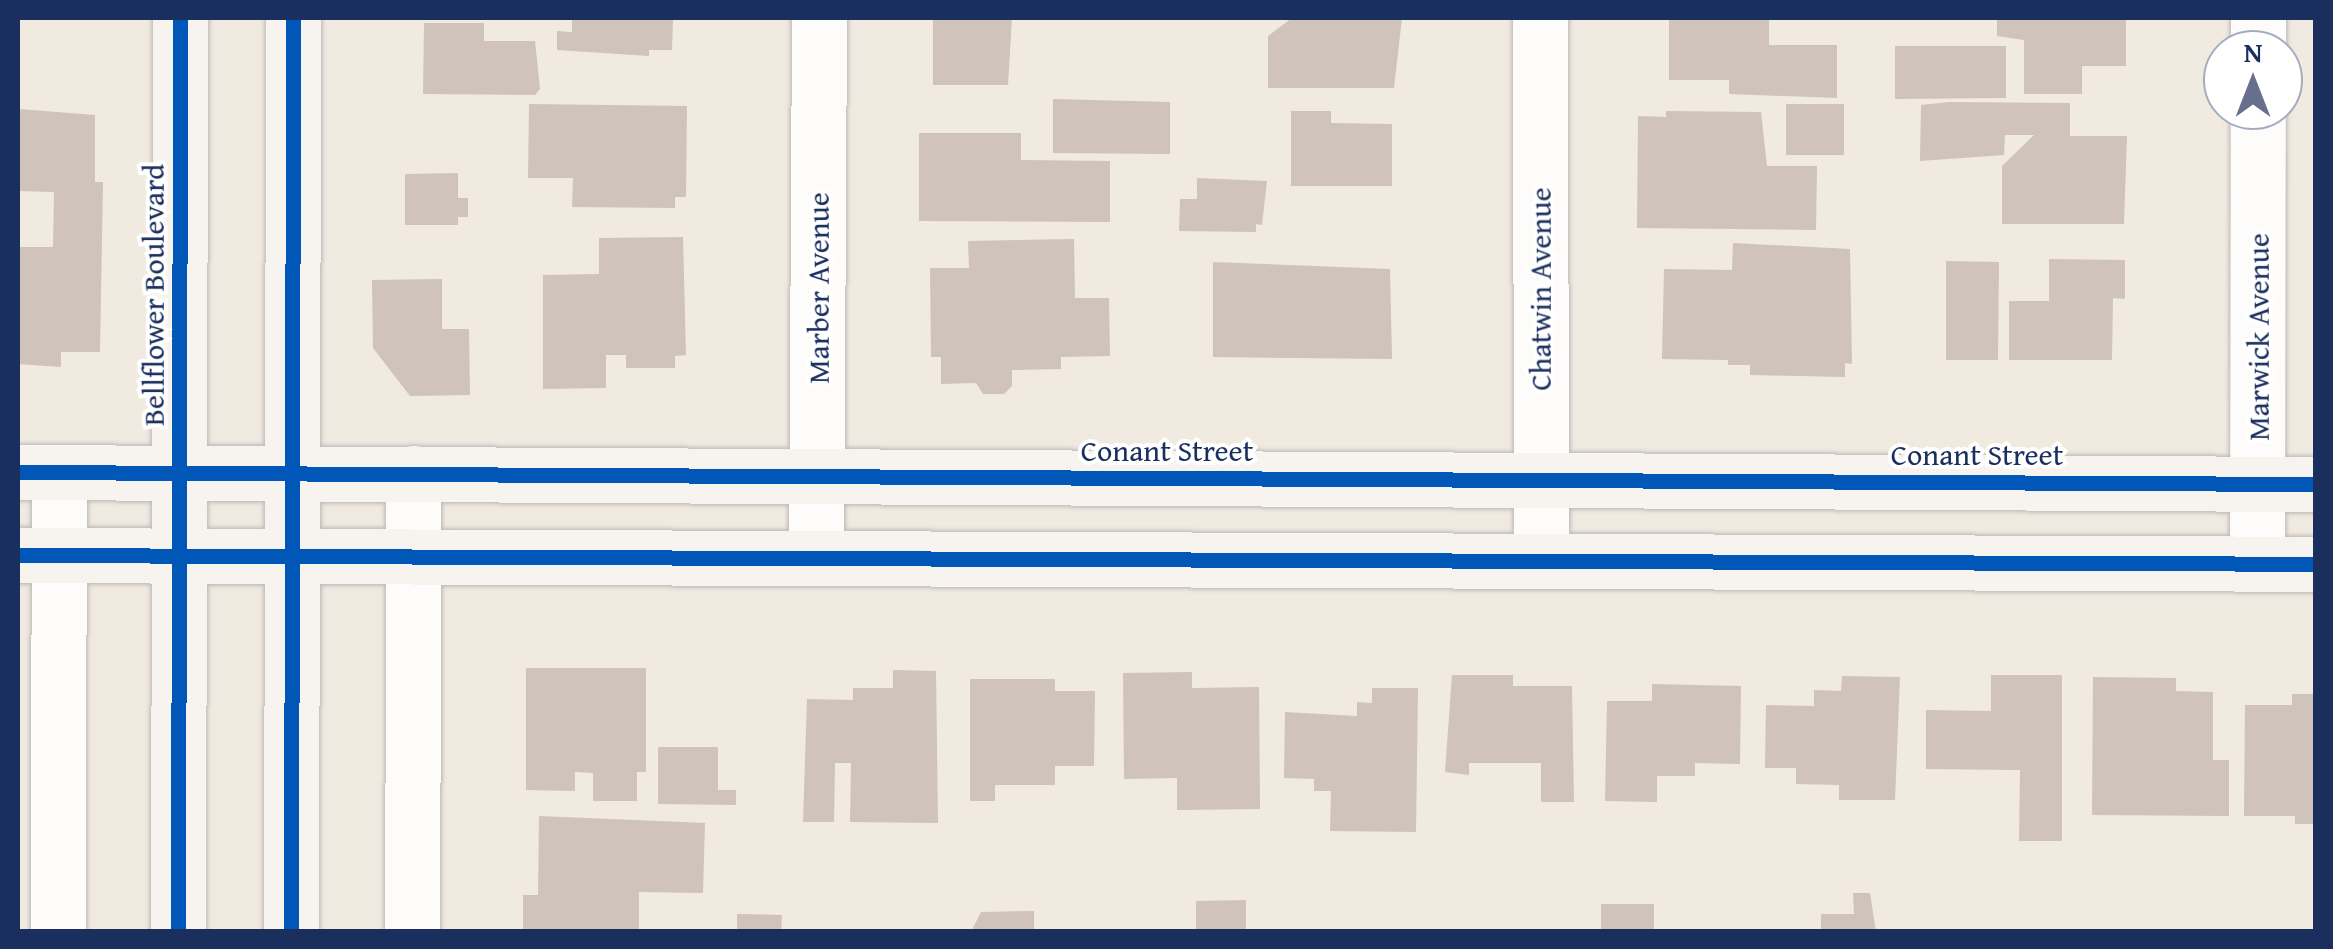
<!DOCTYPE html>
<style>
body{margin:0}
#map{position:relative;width:2333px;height:949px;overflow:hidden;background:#f1eae1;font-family:"Gentium Book Plus",serif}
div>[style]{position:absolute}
.building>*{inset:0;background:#cfc3bc}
.roads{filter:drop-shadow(0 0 2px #bcb9b8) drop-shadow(0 0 2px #bcb9b8)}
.street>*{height:55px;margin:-27.5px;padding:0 27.5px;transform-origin:27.5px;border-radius:27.5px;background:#fdfcfa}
.secondary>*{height:55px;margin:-27.5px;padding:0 27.5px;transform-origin:27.5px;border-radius:27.5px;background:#f7f3ef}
.cycleway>*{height:15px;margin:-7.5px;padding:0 7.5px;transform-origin:7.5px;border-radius:7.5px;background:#0057b8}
span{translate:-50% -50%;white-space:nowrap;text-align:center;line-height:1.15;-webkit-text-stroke:8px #fff;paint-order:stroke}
.street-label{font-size:30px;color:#1b2f5e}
.frame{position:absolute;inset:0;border:20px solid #1b2f5e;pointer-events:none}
.north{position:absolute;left:2203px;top:30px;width:100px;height:100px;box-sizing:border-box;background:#fff;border:2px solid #a4acbf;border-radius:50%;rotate:0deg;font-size:28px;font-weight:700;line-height:40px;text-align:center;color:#1b2f5e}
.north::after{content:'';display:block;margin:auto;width:35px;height:45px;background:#66708c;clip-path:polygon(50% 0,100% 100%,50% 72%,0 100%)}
</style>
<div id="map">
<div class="building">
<i style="clip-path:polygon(572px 18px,673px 18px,672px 50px,649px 50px,649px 56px,557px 50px,557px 31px,572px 32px)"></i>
<i style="clip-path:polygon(933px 18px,1012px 18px,1008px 85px,933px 85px)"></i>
<i style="clip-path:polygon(1292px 18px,1402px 18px,1394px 88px,1268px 88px,1268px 36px)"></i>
<i style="clip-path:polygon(1769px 18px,1769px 45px,1837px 45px,1837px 98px,1729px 94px,1729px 80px,1669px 80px,1669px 19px)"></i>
<i style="clip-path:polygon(1997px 18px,2126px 18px,2126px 66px,2082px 66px,2082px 94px,2024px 94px,2024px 40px,1997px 36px)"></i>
<i style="clip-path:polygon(424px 23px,484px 23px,484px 41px,535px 41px,540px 89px,535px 95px,423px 94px)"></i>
<i style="clip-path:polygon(1895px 46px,2006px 46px,2006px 98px,1895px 99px)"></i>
<i style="clip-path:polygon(1053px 99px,1170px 102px,1170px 154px,1053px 153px)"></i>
<i style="clip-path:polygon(1949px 102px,2070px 103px,2070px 136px,2127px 136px,2124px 224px,2002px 224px,2002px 166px,2034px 135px,2005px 135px,2004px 155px,1920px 161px,1921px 105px)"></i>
<i style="clip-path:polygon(529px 104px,687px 106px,686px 197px,675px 197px,675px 208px,572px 207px,573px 178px,528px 178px)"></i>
<i style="clip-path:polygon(1786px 104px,1844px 104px,1844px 155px,1786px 155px)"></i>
<i style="clip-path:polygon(18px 109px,95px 115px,95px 182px,103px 182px,100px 352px,61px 352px,61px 367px,18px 364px,18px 247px,53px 247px,54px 192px,18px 191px)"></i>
<i style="clip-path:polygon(1291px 111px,1331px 111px,1331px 123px,1392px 124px,1392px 186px,1291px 186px)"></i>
<i style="clip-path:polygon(1666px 111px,1761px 112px,1767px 166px,1817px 166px,1816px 230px,1637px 228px,1638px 116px,1666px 117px)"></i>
<i style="clip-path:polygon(919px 133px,1021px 133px,1021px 160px,1110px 161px,1110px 222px,919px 221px)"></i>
<i style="clip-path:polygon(458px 173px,458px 198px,468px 198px,468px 217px,458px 217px,458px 225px,405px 225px,405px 174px)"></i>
<i style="clip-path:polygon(1197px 178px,1267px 181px,1262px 225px,1256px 224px,1256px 232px,1179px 231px,1180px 199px,1197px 199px)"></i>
<i style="clip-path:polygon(683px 237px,686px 355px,675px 356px,675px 368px,626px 368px,626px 355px,606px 355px,606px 388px,543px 389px,543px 275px,599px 274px,599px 238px)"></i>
<i style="clip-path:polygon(1074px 239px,1075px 298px,1109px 298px,1110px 356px,1061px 357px,1061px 369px,1012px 370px,1012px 386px,1004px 394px,983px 394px,976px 383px,941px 384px,941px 357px,931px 357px,930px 268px,969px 268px,968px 241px)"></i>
<i style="clip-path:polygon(1733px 243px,1850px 249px,1852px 364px,1845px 363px,1845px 377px,1750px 375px,1750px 365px,1728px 365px,1728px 360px,1662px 359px,1664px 269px,1732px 270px)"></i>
<i style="clip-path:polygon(2049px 259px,2125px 260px,2125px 299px,2113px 298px,2112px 360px,2009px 360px,2009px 301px,2049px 301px)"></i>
<i style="clip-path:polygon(1946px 261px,1999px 262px,1998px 360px,1946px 360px)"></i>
<i style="clip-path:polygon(1213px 262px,1390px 269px,1392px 359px,1213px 357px)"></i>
<i style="clip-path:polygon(442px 279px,442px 329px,469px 329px,470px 395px,410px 396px,373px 348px,372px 280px)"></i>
<i style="clip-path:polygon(526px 668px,646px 668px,646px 772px,637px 772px,637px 801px,593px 801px,593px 773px,575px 772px,575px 791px,526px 790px)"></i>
<i style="clip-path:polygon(893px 670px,936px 671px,938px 823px,850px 822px,851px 763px,835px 763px,834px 822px,803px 822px,807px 699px,853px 700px,853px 688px,893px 688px)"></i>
<i style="clip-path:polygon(1192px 672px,1192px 688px,1259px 687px,1260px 809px,1177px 810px,1177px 778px,1124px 779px,1123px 673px)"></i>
<i style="clip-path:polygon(1452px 675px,1513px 675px,1513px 686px,1572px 686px,1574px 802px,1541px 802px,1541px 763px,1469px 763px,1469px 775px,1445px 772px)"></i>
<i style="clip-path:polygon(1991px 675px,2062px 675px,2062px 841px,2019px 841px,2020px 770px,1926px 769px,1926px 710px,1991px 711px)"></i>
<i style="clip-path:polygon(1842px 676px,1900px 677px,1895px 800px,1839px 800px,1839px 785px,1796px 784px,1796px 768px,1765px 768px,1766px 705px,1814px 706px,1814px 690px,1841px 691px)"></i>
<i style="clip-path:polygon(2093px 677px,2176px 678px,2176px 691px,2213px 692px,2213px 760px,2229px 760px,2229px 816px,2092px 815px)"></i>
<i style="clip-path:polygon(970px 679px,1055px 679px,1055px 691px,1095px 691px,1094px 766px,1055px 766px,1055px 785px,995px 785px,995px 801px,970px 801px)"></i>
<i style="clip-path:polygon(1652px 684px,1741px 686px,1740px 764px,1695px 763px,1695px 776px,1657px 776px,1657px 802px,1605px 801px,1607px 701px,1652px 701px)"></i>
<i style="clip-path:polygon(1372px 688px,1418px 688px,1416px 832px,1330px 831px,1331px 791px,1314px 791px,1314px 779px,1284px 778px,1285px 712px,1357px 716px,1357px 702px,1372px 703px)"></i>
<i style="clip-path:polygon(2292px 694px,2316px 694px,2316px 824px,2295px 824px,2295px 816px,2244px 816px,2245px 705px,2292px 705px)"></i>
<i style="clip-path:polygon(658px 747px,718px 747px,718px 790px,736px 790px,736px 805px,658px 804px)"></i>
<i style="clip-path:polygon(539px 816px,705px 823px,703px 893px,639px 892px,639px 932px,523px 932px,523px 895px,538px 895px)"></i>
<i style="clip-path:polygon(1853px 893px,1870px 893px,1876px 932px,1821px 932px,1821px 914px,1854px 914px)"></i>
<i style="clip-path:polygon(1246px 900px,1246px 932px,1196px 932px,1196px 901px)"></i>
<i style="clip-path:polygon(1601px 904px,1654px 904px,1654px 932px,1601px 932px)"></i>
<i style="clip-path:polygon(1034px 911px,1034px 932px,971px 932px,981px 912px)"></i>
<i style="clip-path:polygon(737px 914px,782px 915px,781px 932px,737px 932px)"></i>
</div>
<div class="roads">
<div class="street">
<i style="left:1540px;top:18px;width:543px;rotate:89.89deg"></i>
<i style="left:2258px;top:50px;width:32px;rotate:-90deg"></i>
<i style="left:816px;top:558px;width:540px;rotate:-89.68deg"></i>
<i style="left:2257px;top:563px;width:453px;rotate:-89.9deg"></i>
<i style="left:58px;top:932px;width:460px;rotate:-89.9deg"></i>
<i style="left:412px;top:932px;width:459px;rotate:-89.8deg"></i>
</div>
<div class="secondary">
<i style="left:18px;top:472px;width:2298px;rotate:0.3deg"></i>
<i style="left:18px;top:555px;width:2298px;rotate:0.22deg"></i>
<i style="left:178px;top:932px;width:914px;rotate:-89.87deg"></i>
<i style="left:291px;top:932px;width:914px;rotate:-89.87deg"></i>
</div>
</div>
<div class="cycleway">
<i style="left:18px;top:472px;width:2298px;rotate:0.3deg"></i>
<i style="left:18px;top:555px;width:2298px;rotate:0.22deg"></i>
<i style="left:178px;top:932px;width:914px;rotate:-89.87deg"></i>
<i style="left:291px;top:932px;width:914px;rotate:-89.87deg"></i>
</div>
<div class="street-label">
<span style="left:818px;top:288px;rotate:-90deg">Marber Avenue</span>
<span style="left:1540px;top:289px;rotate:-90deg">Chatwin Avenue</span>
<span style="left:153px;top:295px;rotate:-90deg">Bellflower Boulevard</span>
<span style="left:2258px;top:337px;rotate:-90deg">Marwick Avenue</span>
<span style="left:1167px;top:450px">Conant Street</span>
<span style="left:1977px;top:454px">Conant Street</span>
</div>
<div class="frame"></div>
<div class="north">N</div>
</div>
